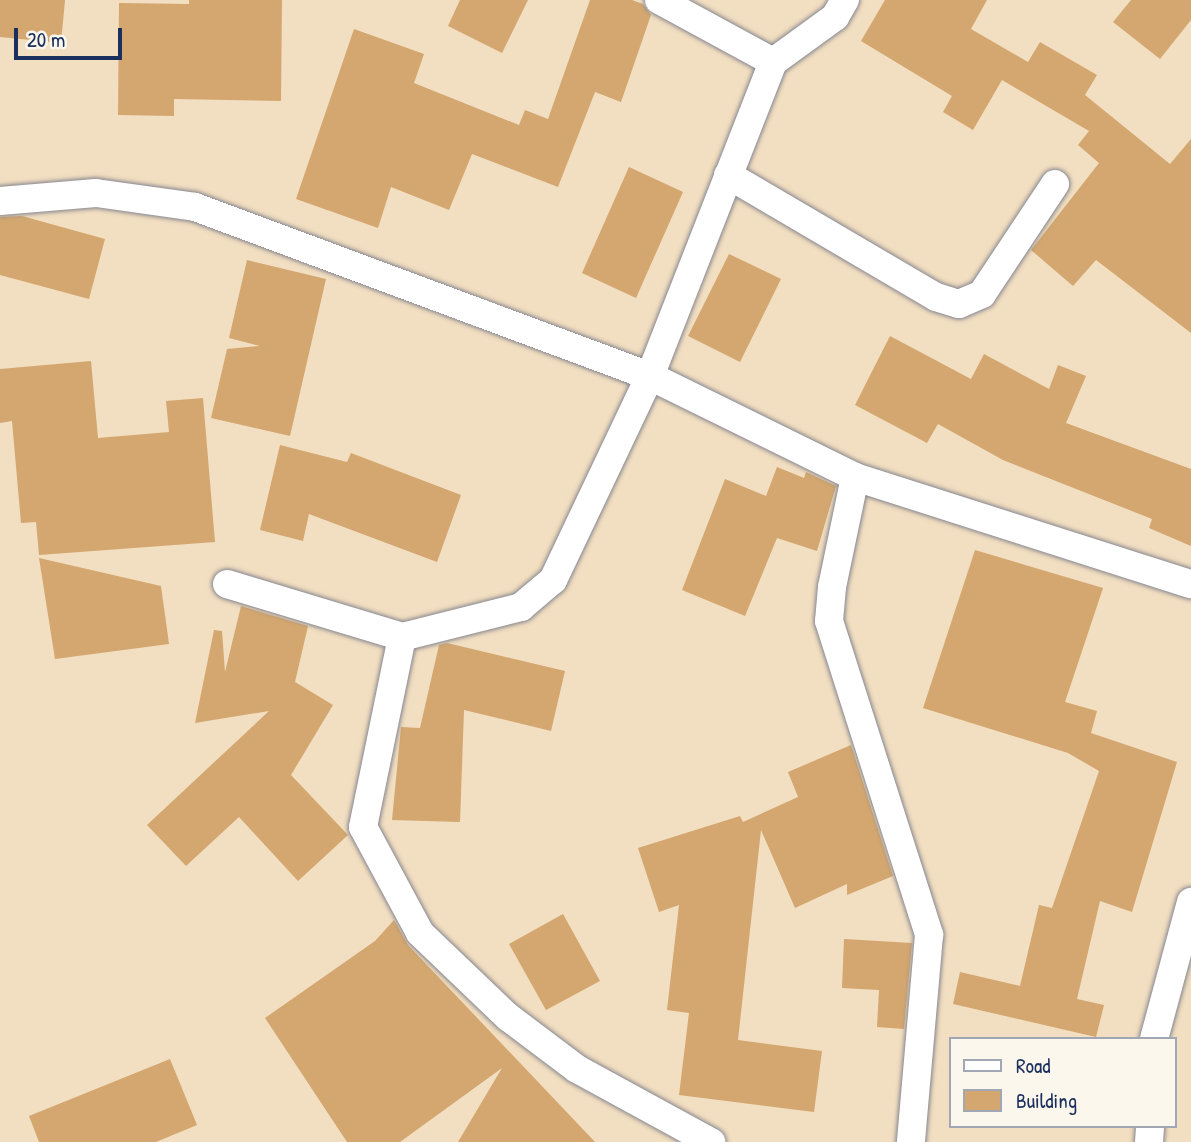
<!DOCTYPE html>
<style>
body{margin:0}
#map{position:relative;width:1191px;height:1142px;overflow:hidden;background:#f2dec0;font-family:"Patrick Hand",sans-serif}
div>[style]{position:absolute}
.building>*{inset:0;background:#d3a76f}
.roads{filter:drop-shadow(0 0 2px #86868f) drop-shadow(0 0 2px #86868f)}
.minor>*{height:28px;margin:-14px;padding:0 14px;transform-origin:14px;border-radius:14px;background:#fff}
span{translate:-50% -50%;white-space:nowrap;text-align:center;line-height:1.15;-webkit-text-stroke:7px #fbf7ec;paint-order:stroke}
.legend{position:absolute;left:949px;top:1037px;width:228px;height:91px;box-sizing:border-box;background:#fbf7ec;border:2px solid #a1a7b3;margin:0;padding:9px 12px;list-style:none;font-size:21px;color:#1b2f5e}
.legend li{display:flex;align-items:center;gap:14px;height:35px}
.legend b{width:35px;border:2px solid #a1a7b3}
.scale{position:absolute;left:14px;top:28px;width:108px;height:32px;box-sizing:border-box;border:4px solid #1b2f5e;border-top:0;padding-left:9px;font-size:21px;line-height:24px;white-space:nowrap;color:#1b2f5e;-webkit-text-stroke:5px #fbf7ec;paint-order:stroke}
</style>
<div id="map">
<div class="building">
<i style="clip-path:polygon(0 0,65px 0,61px 43px,0 37px)"></i>
<i style="clip-path:polygon(189px 0,282px 0,281px 101px,174px 99px,174px 116px,118px 115px,119px 3px,189px 4px)"></i>
<i style="clip-path:polygon(460px 0,528px 0,502px 53px,448px 26px)"></i>
<i style="clip-path:polygon(590px 0,632px 0,643px 4px,651px 15px,621px 102px,595px 92px,558px 187px,472px 154px,449px 210px,391px 187px,378px 228px,296px 199px,354px 29px,424px 54px,414px 83px,519px 125px,525px 110px,548px 119px)"></i>
<i style="clip-path:polygon(885px 0,987px 0,971px 29px,1028px 62px,1040px 42px,1097px 75px,1085px 95px,1170px 164px,1191px 139px,1191px 333px,1096px 260px,1073px 286px,1031px 250px,1099px 163px,1078px 145px,1089px 131px,1002px 80px,973px 130px,943px 112px,952px 96px,861px 41px)"></i>
<i style="clip-path:polygon(1131px 0,1191px 0,1191px 20px,1160px 59px,1113px 22px)"></i>
<i style="clip-path:polygon(629px 167px,683px 192px,636px 298px,582px 273px)"></i>
<i style="clip-path:polygon(22px 216px,105px 239px,89px 299px,0 275px,0 217px)"></i>
<i style="clip-path:polygon(729px 254px,781px 279px,740px 362px,688px 336px)"></i>
<i style="clip-path:polygon(247px 260px,326px 279px,290px 436px,211px 418px,227px 349px,260px 346px,229px 338px)"></i>
<i style="clip-path:polygon(890px 336px,971px 379px,984px 354px,1049px 389px,1058px 365px,1086px 376px,1066px 423px,1191px 469px,1191px 546px,1149px 528px,1152px 519px,1003px 460px,938px 424px,927px 443px,855px 405px)"></i>
<i style="clip-path:polygon(91px 361px,98px 438px,169px 432px,166px 401px,203px 398px,215px 542px,39px 555px,36px 522px,21px 523px,12px 421px,0 423px,0 369px)"></i>
<i style="clip-path:polygon(280px 445px,347px 462px,351px 453px,461px 495px,437px 562px,309px 514px,303px 541px,260px 530px)"></i>
<i style="clip-path:polygon(777px 467px,804px 478px,806px 472px,836px 486px,817px 551px,777px 538px,745px 616px,682px 590px,725px 479px,766px 496px)"></i>
<i style="clip-path:polygon(975px 550px,1103px 588px,1065px 702px,1097px 711px,1091px 733px,1177px 762px,1132px 912px,1100px 901px,1077px 999px,1104px 1005px,1096px 1037px,953px 1004px,960px 972px,1020px 986px,1039px 905px,1052px 908px,1099px 771px,1068px 753px,923px 708px)"></i>
<i style="clip-path:polygon(39px 558px,161px 586px,169px 644px,55px 659px)"></i>
<i style="clip-path:polygon(241px 606px,308px 626px,295px 682px,333px 705px,291px 775px,348px 835px,298px 881px,239px 817px,186px 866px,147px 825px,269px 711px,195px 723px,214px 630px,222px 631px,225px 672px)"></i>
<i style="clip-path:polygon(447px 643px,565px 671px,551px 731px,464px 710px,460px 822px,392px 820px,401px 727px,420px 728px,439px 645px)"></i>
<i style="clip-path:polygon(851px 745px,893px 876px,847px 895px,847px 884px,795px 908px,761px 830px,738px 1040px,822px 1051px,814px 1112px,679px 1095px,689px 1013px,667px 1010px,679px 905px,659px 912px,638px 848px,740px 816px,743px 822px,798px 797px,788px 772px)"></i>
<i style="clip-path:polygon(563px 914px,600px 981px,546px 1010px,509px 944px)"></i>
<i style="clip-path:polygon(394px 920px,408px 945px,595px 1142px,458px 1142px,502px 1068px,400px 1142px,347px 1142px,265px 1018px,375px 941px)"></i>
<i style="clip-path:polygon(844px 939px,912px 943px,904px 1029px,877px 1027px,879px 990px,842px 988px)"></i>
<i style="clip-path:polygon(170px 1059px,197px 1125px,156px 1142px,39px 1142px,29px 1116px)"></i>
</div>
<div class="roads">
<div class="minor">
<i style="left:659px;top:0;width:130px;rotate:28.5deg"></i>
<i style="left:728px;top:175px;width:241px;rotate:30.4deg"></i>
<i style="left:936px;top:297px;width:24px;rotate:17deg"></i>
<i style="left:959px;top:304px;width:25px;rotate:-23deg"></i>
<i style="left:982px;top:294px;width:132px;rotate:-56.4deg"></i>
<i style="left:0;top:201px;width:96px;rotate:-4.8deg"></i>
<i style="left:96px;top:193px;width:100px;rotate:8deg"></i>
<i style="left:195px;top:207px;width:485px;rotate:20.4deg"></i>
<i style="left:650px;top:376px;width:229px;rotate:26.2deg"></i>
<i style="left:855px;top:477px;width:353px;rotate:17.7deg"></i>
<i style="left:855px;top:477px;width:112px;rotate:101.8deg"></i>
<i style="left:832px;top:587px;width:34px;rotate:95deg"></i>
<i style="left:829px;top:621px;width:330px;rotate:72.3deg"></i>
<i style="left:929px;top:935px;width:208px;rotate:95deg"></i>
<i style="left:227px;top:584px;width:183px;rotate:16.8deg"></i>
<i style="left:402px;top:637px;width:123px;rotate:-14.1deg"></i>
<i style="left:521px;top:607px;width:42px;rotate:-40.2deg"></i>
<i style="left:553px;top:580px;width:226px;rotate:-64.6deg"></i>
<i style="left:650px;top:376px;width:337px;rotate:-68.6deg"></i>
<i style="left:773px;top:62px;width:77px;rotate:-36deg"></i>
<i style="left:835px;top:17px;width:20px;rotate:-60deg"></i>
<i style="left:402px;top:637px;width:194px;rotate:101.6deg"></i>
<i style="left:363px;top:827px;width:120px;rotate:61.7deg"></i>
<i style="left:420px;top:933px;width:122px;rotate:43.7deg"></i>
<i style="left:508px;top:1017px;width:86px;rotate:37deg"></i>
<i style="left:577px;top:1069px;width:153px;rotate:28.6deg"></i>
<i style="left:1154px;top:1039px;width:142px;rotate:-74.9deg"></i>
<i style="left:1149px;top:1142px;width:16px;rotate:-86deg"></i>
</div>
</div>
<ul class="legend">
<li><b style="height:9px;background:#fff"></b>Road</li>
<li><b style="height:19px;background:#d3a76f"></b>Building</li>
</ul>
<div class="scale">20 m</div>
</div>
